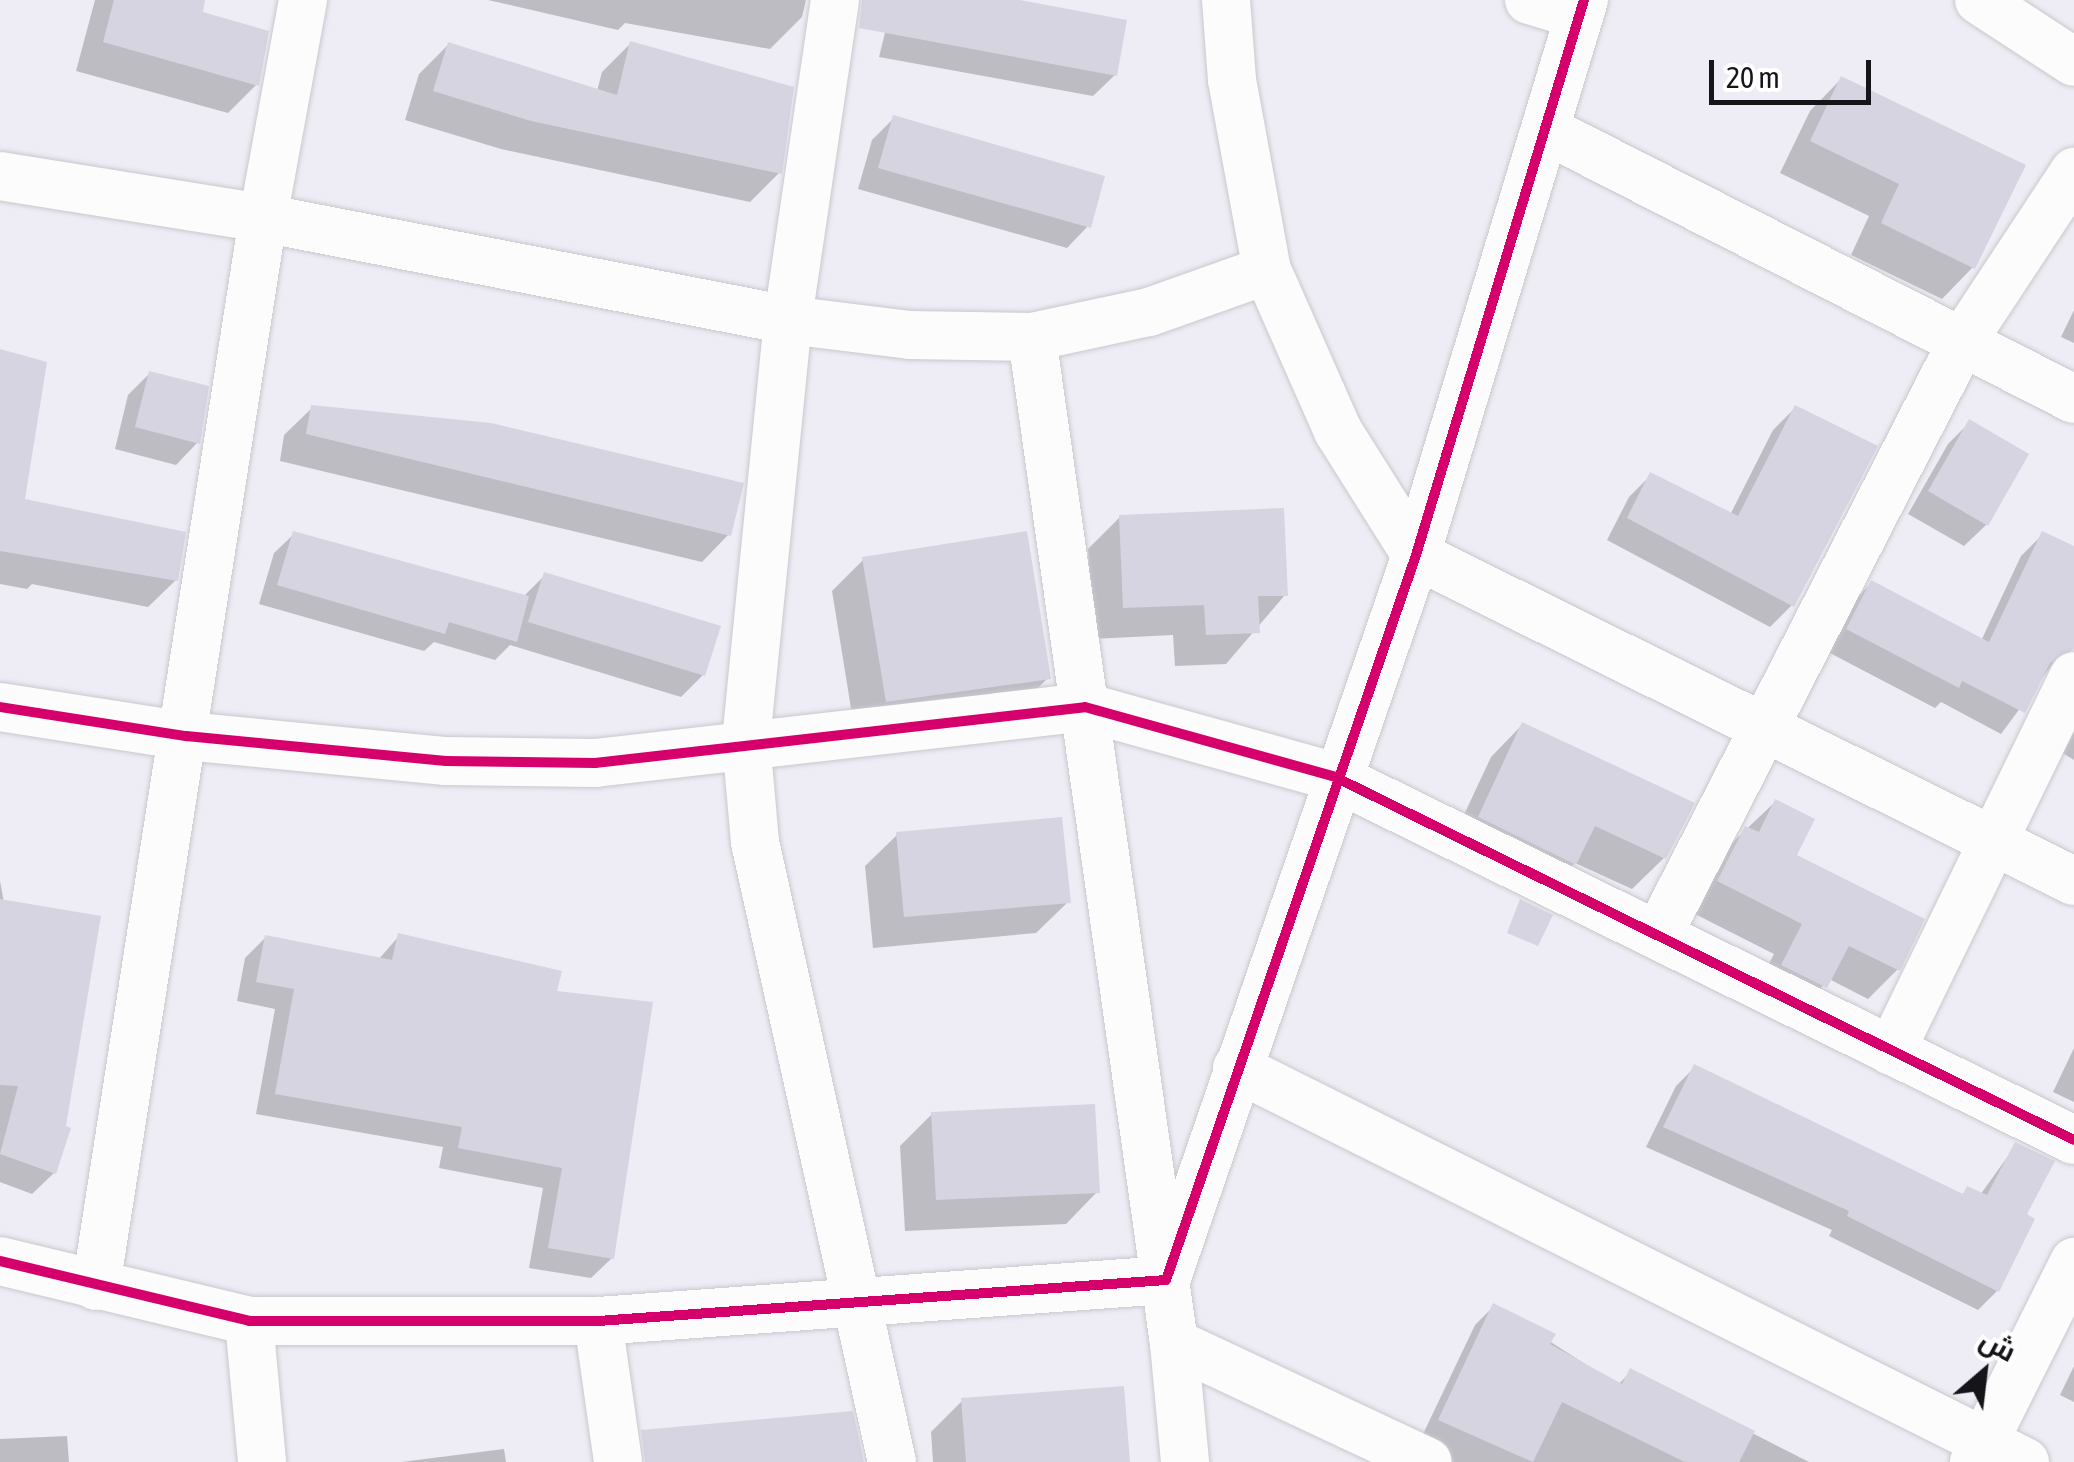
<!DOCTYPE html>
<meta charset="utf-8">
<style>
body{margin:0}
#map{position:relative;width:2074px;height:1462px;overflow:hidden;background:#eeecf4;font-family:"Asap Condensed",Cairo,sans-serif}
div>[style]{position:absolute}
.shadow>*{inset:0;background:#0003}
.building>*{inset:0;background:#d7d4e2}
.roads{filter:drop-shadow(0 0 2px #c9c8ce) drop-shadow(0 0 2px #c9c8ce)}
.minor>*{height:48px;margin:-24px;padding:0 24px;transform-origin:24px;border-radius:24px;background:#fcfcfd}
.cycleway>*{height:10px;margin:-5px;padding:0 5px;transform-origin:5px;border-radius:5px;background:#d6006c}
span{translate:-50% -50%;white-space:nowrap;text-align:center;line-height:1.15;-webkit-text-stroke:9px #fff;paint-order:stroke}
.north{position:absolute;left:1934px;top:1322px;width:100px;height:100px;-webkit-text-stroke:8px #fff;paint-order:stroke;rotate:28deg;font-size:28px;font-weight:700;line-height:40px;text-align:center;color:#151419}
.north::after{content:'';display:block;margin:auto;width:35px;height:45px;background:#151419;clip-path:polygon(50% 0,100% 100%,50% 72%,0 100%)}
.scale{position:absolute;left:1709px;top:60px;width:162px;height:45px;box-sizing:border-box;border:5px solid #151419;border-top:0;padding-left:12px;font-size:30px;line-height:35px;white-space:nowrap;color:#151419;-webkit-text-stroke:8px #fff;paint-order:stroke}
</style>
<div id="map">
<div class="shadow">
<i style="clip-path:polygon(95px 0,202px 0,200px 14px,257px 84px,228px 113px,76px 71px)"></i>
<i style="clip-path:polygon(488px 0,806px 0,802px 17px,770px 49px,625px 23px,618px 30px)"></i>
<i style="clip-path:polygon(893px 0,1006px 0,1115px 75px,1093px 96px,879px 57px)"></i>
<i style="clip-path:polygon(631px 43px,779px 173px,750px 202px,501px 149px,405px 120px,419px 74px,449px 44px,597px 91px,602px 72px)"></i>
<i style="clip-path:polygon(1841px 79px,1973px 267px,1942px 299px,1851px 255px,1869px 216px,1780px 173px,1810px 111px)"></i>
<i style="clip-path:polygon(894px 118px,1088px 226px,1067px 248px,858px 189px,872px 140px)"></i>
<i style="clip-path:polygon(2074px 310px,2074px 343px,2061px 337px)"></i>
<i style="clip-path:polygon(150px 373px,197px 443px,176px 465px,115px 449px,128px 395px)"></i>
<i style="clip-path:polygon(312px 408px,729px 534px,702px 562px,280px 461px,284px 435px)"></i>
<i style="clip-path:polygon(1795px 408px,1792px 605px,1770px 627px,1607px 540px,1629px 497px,1651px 475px,1730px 515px,1773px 430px)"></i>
<i style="clip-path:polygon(1970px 422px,2026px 455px,1986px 525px,1964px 546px,1908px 514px,1948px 444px)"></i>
<i style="clip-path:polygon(0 492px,22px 501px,176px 580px,148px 607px,32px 584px,27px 589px,0 584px)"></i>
<i style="clip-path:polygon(1120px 517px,1285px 595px,1226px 664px,1175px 666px,1173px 635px,1092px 639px,1088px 549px)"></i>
<i style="clip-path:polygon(294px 534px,523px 597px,545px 575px,703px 675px,681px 697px,510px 645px,495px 660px,434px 642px,424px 651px,259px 604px,274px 553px)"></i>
<i style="clip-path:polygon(2043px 534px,2074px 549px,2074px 635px,2001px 734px,1941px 702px,1935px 708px,1826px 651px,1850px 605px,1871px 583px,1981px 641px,2021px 556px)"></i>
<i style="clip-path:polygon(864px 559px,1048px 678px,1016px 710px,855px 733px,832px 591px)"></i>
<i style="clip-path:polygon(2074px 720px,2074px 760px,2059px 751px)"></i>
<i style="clip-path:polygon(1522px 725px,1664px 858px,1632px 889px,1575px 863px,1542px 895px,1448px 849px,1491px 757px)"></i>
<i style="clip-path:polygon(1775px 802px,1794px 856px,1898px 969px,1868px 999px,1829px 979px,1796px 1016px,1753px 995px,1774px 954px,1689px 911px,1716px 858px)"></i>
<i style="clip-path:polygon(897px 835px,1068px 902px,1036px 933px,873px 948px,865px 866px)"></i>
<i style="clip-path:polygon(0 881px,54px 1173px,32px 1194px,0 1182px)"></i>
<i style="clip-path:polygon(399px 936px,554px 993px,612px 1258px,591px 1278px,529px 1268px,543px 1188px,439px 1168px,443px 1147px,256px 1114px,275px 1009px,237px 1001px,245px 958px,265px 938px,378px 960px)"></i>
<i style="clip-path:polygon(2074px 1048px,2074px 1102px,2053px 1092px)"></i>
<i style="clip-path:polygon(1695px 1067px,1960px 1196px,1968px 1189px,1980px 1195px,2016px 1145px,2023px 1216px,2032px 1220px,1997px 1291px,1978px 1310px,1829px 1236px,1832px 1230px,1646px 1147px,1676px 1086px)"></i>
<i style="clip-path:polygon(932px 1114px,1097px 1192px,1066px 1224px,905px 1231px,900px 1146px)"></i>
<i style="clip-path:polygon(1494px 1306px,1618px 1385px,1631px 1371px,1809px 1462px,1426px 1462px,1414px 1453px,1475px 1325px)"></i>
<i style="clip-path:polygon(2074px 1366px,2074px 1402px,2060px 1395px)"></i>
<i style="clip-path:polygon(963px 1400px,1127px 1462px,933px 1462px,931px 1432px)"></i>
<i style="clip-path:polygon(67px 1436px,69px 1462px,0 1462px,0 1439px)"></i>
<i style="clip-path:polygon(504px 1449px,506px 1462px,401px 1462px)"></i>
</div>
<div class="building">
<i style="clip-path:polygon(114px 0,205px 0,203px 12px,269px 31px,259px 86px,103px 42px)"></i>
<i style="clip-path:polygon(862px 0,1020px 0,1127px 20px,1117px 76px,859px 28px)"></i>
<i style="clip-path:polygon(630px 41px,794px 87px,782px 174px,531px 121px,433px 91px,448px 42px,617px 95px)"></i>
<i style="clip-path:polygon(1841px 76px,2026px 165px,1975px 269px,1881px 223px,1899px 184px,1810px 141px)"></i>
<i style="clip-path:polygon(893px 115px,1105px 176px,1091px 228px,878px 168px)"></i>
<i style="clip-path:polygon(0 349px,47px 362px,25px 499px,186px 532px,178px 581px,0 551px)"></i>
<i style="clip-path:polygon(149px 371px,209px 386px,200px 444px,135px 427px)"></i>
<i style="clip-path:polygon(311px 405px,491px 423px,744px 483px,731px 536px,306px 434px)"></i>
<i style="clip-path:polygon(1795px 405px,1878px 446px,1794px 607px,1627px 518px,1650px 472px,1738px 516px)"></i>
<i style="clip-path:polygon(1969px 419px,2029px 454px,1988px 526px,1928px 491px)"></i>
<i style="clip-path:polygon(1284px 508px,1288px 596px,1258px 596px,1260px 633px,1206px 635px,1204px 605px,1123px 608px,1119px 515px)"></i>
<i style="clip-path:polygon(293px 531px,529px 596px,517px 642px,449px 622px,445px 634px,277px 585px)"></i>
<i style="clip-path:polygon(1027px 531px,1051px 679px,886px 702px,862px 557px)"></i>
<i style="clip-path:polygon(2042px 531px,2074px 546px,2074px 649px,2050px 663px,2025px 713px,1962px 681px,1959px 688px,1846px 629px,1871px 580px,1989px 642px)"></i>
<i style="clip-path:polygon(544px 572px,721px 626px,705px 676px,528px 622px)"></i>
<i style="clip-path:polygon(1522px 722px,1695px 803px,1666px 859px,1595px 826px,1576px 865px,1478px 817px)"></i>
<i style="clip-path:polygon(1775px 799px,1815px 819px,1797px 855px,1925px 919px,1900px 971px,1849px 946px,1827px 988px,1781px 965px,1802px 924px,1717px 881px,1745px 826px,1759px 832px)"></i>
<i style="clip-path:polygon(1062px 817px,1071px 903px,904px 917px,896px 832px)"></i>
<i style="clip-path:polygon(0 899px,101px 916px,66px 1126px,71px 1128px,56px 1174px,0 1154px,18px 1086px,0 1085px)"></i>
<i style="clip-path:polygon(1520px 899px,1553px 915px,1538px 946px,1507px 933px)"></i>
<i style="clip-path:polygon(398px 933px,562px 971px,557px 991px,653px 1002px,614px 1259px,548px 1248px,562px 1168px,458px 1148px,462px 1127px,275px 1094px,294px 989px,256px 982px,265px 935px,392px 960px)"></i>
<i style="clip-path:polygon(1694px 1064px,1963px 1194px,1967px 1186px,1987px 1195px,2015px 1142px,2055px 1161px,2027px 1214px,2035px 1219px,1999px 1292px,1847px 1216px,1849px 1211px,1663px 1127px)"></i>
<i style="clip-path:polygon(1095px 1104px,1100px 1193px,936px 1200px,931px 1112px)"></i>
<i style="clip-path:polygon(1493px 1303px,1556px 1334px,1550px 1344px,1622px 1384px,1630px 1368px,1755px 1431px,1739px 1462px,1685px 1462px,1562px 1402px,1533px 1462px,1438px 1420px)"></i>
<i style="clip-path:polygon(1124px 1386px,1130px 1462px,966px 1462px,961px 1398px)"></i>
<i style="clip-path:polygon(853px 1411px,864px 1462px,645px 1462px,641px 1430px)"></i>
</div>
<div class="roads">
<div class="minor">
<i style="left:835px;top:0;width:323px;rotate:98.4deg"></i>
<i style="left:788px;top:320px;width:423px;rotate:95.7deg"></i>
<i style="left:746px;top:741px;width:101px;rotate:84.9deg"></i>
<i style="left:755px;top:842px;width:635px;rotate:77.54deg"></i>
<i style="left:1226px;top:0;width:80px;rotate:85.7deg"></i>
<i style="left:1232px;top:80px;width:193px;rotate:79.6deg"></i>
<i style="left:1267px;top:270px;width:176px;rotate:66.2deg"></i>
<i style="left:1338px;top:431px;width:146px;rotate:57.8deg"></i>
<i style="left:1416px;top:555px;width:734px;rotate:26.36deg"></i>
<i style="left:1529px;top:0;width:52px;rotate:16.7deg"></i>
<i style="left:1979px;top:0;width:113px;rotate:33.1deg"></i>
<i style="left:1548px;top:131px;width:590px;rotate:27deg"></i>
<i style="left:0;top:176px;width:266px;rotate:9.1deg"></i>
<i style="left:263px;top:218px;width:535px;rotate:10.99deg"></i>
<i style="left:788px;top:320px;width:123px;rotate:7deg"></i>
<i style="left:910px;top:335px;width:122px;rotate:0.9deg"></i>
<i style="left:1032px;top:337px;width:120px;rotate:-12.1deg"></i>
<i style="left:1149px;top:312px;width:125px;rotate:-19.6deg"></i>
<i style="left:1032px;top:337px;width:1016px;rotate:81.97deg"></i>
<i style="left:1174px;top:1343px;width:120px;rotate:84.7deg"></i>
<i style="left:0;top:707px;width:188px;rotate:8.9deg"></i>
<i style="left:186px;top:736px;width:261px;rotate:5.5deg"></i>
<i style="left:446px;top:761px;width:149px;rotate:0.8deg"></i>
<i style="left:595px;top:763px;width:493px;rotate:-6.5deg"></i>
<i style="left:1085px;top:707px;width:260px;rotate:15.6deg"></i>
<i style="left:1335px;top:777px;width:823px;rotate:26.16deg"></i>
<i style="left:1658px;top:935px;width:666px;rotate:-62.86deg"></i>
<i style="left:1962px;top:342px;width:204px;rotate:-56.6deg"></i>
<i style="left:1891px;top:1051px;width:417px;rotate:-64deg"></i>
<i style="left:1237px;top:1068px;width:881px;rotate:26.57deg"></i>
<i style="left:0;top:1261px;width:256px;rotate:13.5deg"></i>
<i style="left:249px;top:1321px;width:349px"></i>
<i style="left:598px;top:1321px;width:569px;rotate:-4.13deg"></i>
<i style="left:1166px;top:1280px;width:767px;rotate:-70.97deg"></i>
<i style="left:1416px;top:555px;width:580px;rotate:-73.16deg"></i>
<i style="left:96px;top:1286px;width:1081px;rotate:-81.11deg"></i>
<i style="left:263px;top:218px;width:222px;rotate:-79.6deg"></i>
<i style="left:249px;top:1321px;width:142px;rotate:84.7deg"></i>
<i style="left:598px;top:1321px;width:142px;rotate:81.9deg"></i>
<i style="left:1174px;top:1343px;width:280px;rotate:25.1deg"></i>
<i style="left:1974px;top:1462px;width:224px;rotate:-63.4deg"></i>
</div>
</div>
<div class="cycleway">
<i style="left:0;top:707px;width:188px;rotate:8.9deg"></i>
<i style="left:186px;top:736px;width:261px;rotate:5.5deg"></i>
<i style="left:446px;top:761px;width:149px;rotate:0.8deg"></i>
<i style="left:595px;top:763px;width:493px;rotate:-6.5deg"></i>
<i style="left:1085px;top:707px;width:260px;rotate:15.6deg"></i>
<i style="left:1335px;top:777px;width:823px;rotate:26.16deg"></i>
<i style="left:0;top:1261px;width:256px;rotate:13.5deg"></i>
<i style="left:249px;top:1321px;width:349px"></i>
<i style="left:598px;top:1321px;width:569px;rotate:-4.13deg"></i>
<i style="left:1166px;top:1280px;width:767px;rotate:-70.97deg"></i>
<i style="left:1416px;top:555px;width:580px;rotate:-73.16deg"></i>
</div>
<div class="north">ش</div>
<div class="scale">20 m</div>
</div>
